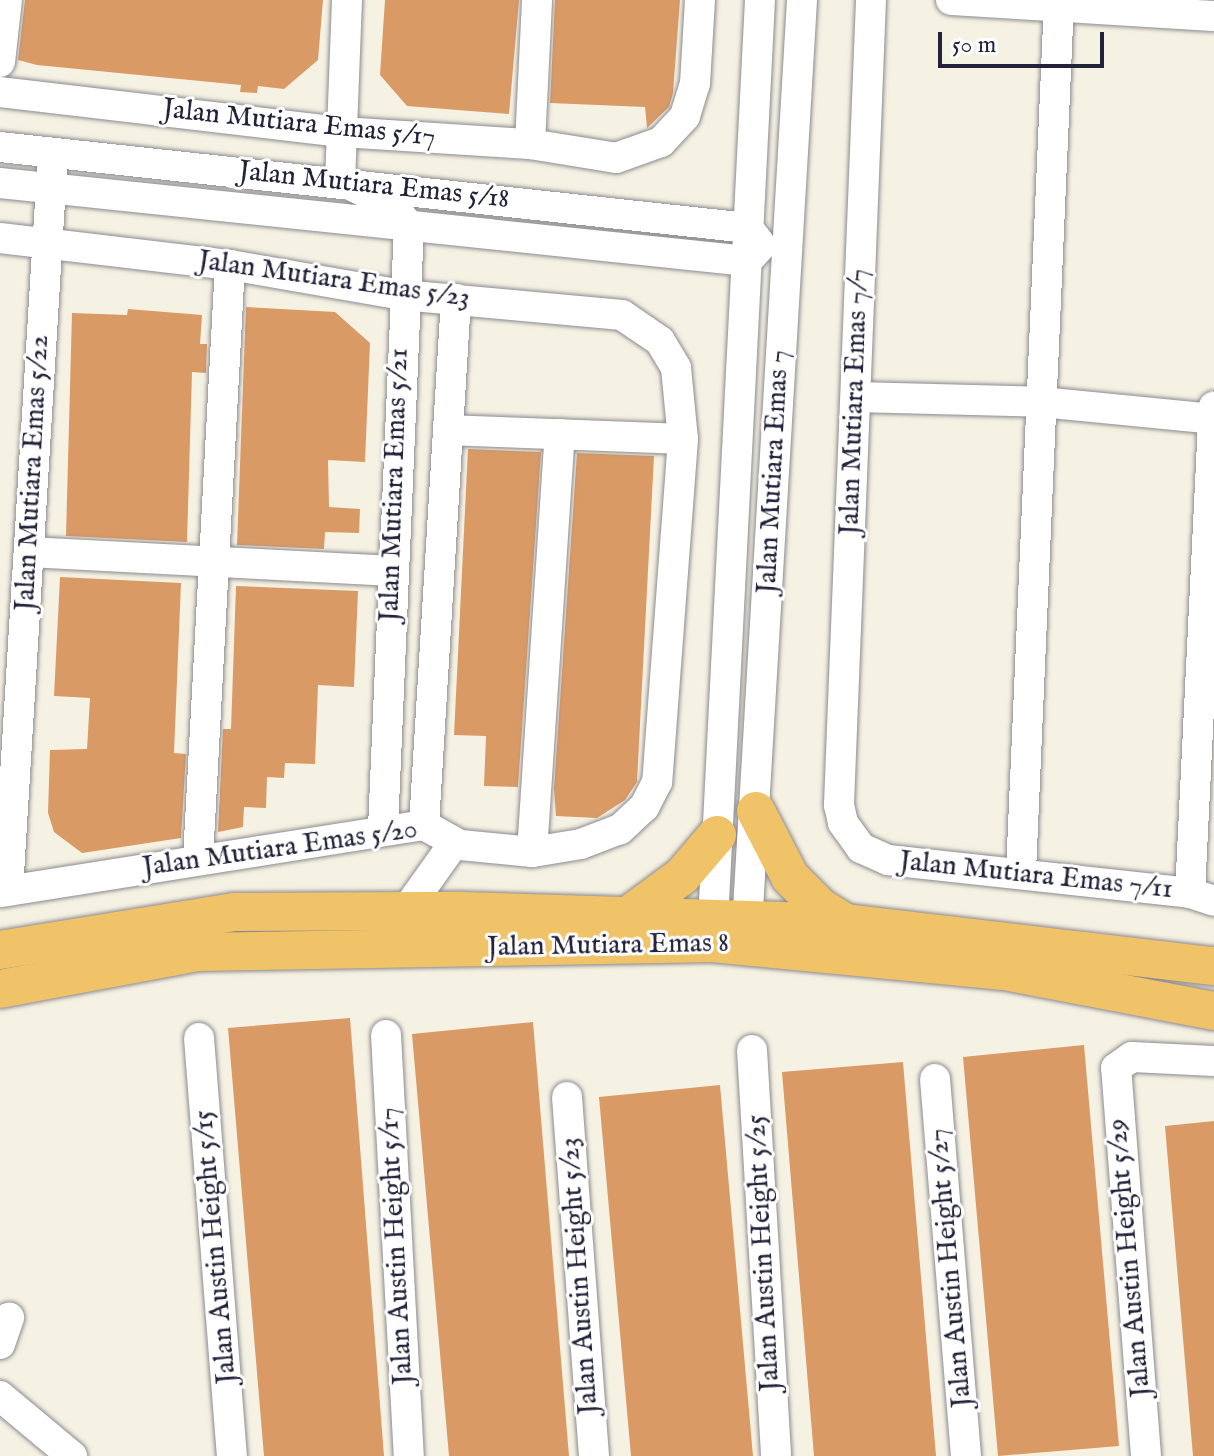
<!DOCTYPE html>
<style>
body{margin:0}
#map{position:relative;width:1214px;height:1456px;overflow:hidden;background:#f6f2e3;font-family:"IM FELL English",serif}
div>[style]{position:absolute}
.building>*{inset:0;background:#d99a66}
.roads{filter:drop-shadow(0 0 2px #8c8a8f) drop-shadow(0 0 2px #8c8a8f)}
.minor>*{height:30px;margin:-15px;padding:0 15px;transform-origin:15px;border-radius:15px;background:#fff}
.major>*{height:38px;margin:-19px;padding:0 19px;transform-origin:19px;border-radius:19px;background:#f0c369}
span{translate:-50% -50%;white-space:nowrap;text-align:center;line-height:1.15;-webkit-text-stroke:6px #fff;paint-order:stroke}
.street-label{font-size:28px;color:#22223b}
.scale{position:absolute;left:938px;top:32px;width:166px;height:36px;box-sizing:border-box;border:4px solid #22223b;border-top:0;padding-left:10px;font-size:24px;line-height:28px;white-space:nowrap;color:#22223b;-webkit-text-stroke:6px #fff;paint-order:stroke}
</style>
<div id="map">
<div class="building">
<i style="clip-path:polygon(25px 0,323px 0,318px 60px,284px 89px,258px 86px,257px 93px,240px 92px,241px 85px,37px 65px,18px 60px)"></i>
<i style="clip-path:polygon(385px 0,519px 0,509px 114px,407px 106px,380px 75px)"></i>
<i style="clip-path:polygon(555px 0,680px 0,673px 93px,669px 107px,647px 128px,645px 107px,550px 103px)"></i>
<i style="clip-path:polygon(246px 307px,335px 312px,370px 343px,365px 462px,328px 460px,329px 507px,360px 509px,359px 533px,325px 532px,324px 549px,237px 545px)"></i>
<i style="clip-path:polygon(128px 309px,202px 315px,200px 344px,207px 344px,206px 373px,192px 372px,187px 542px,66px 536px,72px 313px,127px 315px)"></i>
<i style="clip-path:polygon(468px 449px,541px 452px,518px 787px,484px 786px,486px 736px,454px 735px)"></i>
<i style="clip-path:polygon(577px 453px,654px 456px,637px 782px,625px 800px,597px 818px,556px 816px,554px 789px)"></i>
<i style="clip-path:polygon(60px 577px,181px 583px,174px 753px,186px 754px,181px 838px,82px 853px,54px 832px,48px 813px,50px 750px,87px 749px,90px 698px,54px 696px)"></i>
<i style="clip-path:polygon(236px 586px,358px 591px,354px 687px,318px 685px,315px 764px,285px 763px,284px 778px,267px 777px,266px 808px,244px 807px,243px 827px,218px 832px,223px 729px,231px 729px)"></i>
<i style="clip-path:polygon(350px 1018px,384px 1456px,264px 1456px,228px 1028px)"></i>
<i style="clip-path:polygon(533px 1022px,569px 1456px,449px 1456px,412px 1034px)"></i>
<i style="clip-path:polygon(1084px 1045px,1119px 1446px,998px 1456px,963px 1057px)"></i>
<i style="clip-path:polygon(903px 1062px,936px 1456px,814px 1456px,782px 1072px)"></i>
<i style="clip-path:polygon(720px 1085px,753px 1456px,631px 1456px,599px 1097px)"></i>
<i style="clip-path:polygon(1214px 1121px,1214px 1456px,1193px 1456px,1165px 1126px)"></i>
</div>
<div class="roads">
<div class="minor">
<i style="left:347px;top:0;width:180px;rotate:92.2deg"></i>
<i style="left:340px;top:180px;width:59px;rotate:26.1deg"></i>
<i style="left:393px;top:206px;width:26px;rotate:51deg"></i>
<i style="left:409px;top:226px;width:604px;rotate:92.47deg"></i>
<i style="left:871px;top:0;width:806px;rotate:92.28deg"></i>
<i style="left:839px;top:805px;width:18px;rotate:77deg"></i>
<i style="left:843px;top:823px;width:31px;rotate:54deg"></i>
<i style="left:861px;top:848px;width:30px;rotate:24deg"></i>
<i style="left:888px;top:860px;width:304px;rotate:6.2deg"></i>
<i style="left:1190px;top:893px;width:25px;rotate:18deg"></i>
<i style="left:951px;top:0;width:263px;rotate:3.5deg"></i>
<i style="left:0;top:62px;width:62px;rotate:-83.6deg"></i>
<i style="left:0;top:92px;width:344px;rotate:6.7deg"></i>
<i style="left:342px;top:132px;width:188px;rotate:3.7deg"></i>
<i style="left:530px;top:144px;width:87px;rotate:9.2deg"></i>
<i style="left:616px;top:158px;width:48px;rotate:-19.6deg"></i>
<i style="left:661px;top:142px;width:35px;rotate:-47deg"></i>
<i style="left:685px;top:116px;width:34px;rotate:-73deg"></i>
<i style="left:695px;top:84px;width:84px;rotate:-86.6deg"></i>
<i style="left:530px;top:144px;width:144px;rotate:-87.2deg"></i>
<i style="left:0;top:147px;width:752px;rotate:6.18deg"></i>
<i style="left:748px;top:228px;width:18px;rotate:52deg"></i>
<i style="left:0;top:183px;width:751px;rotate:5.96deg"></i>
<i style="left:747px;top:261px;width:19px;rotate:-47deg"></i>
<i style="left:0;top:238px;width:232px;rotate:6.7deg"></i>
<i style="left:230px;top:265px;width:175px;rotate:9.9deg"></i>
<i style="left:402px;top:295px;width:221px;rotate:5.2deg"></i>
<i style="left:622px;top:315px;width:46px;rotate:34.4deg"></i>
<i style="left:660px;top:341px;width:31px;rotate:59deg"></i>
<i style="left:676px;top:368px;width:71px;rotate:84.4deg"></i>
<i style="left:683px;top:439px;width:344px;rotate:94.3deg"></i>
<i style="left:657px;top:782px;width:28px;rotate:117deg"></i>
<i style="left:644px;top:807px;width:33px;rotate:137deg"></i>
<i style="left:620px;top:829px;width:42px;rotate:159deg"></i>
<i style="left:581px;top:844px;width:50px;rotate:170.7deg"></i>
<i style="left:532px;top:852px;width:72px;rotate:-174.4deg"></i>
<i style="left:460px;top:845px;width:41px;rotate:-150.9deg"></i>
<i style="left:424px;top:825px;width:429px;rotate:171deg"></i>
<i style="left:856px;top:397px;width:185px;rotate:1.5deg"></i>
<i style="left:1041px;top:402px;width:173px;rotate:5.6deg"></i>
<i style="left:448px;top:430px;width:235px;rotate:2.2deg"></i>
<i style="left:29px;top:552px;width:364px;rotate:3deg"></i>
<i style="left:424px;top:825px;width:527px;rotate:-86.52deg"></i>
<i style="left:532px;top:852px;width:419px;rotate:-86.2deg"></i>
<i style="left:198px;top:859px;width:595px;rotate:-86.92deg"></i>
<i style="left:1021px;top:872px;width:873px;rotate:-87.5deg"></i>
<i style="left:8px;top:890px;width:722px;rotate:-86.51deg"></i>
<i style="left:1190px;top:893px;width:487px;rotate:-87.2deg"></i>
<i style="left:405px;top:912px;width:85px;rotate:-54.6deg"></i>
<i style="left:712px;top:941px;width:942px;rotate:-87.08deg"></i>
<i style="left:746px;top:943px;width:945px;rotate:-86.6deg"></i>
<i style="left:386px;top:1035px;width:422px;rotate:86.9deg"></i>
<i style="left:199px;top:1038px;width:419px;rotate:85.5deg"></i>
<i style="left:752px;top:1050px;width:407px;rotate:86.6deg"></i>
<i style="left:935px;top:1079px;width:378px;rotate:85.3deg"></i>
<i style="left:567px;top:1097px;width:360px;rotate:85.7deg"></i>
<i style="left:0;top:1344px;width:28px;rotate:-71deg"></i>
<i style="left:0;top:1396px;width:94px;rotate:39.8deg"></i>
<i style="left:1146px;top:1456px;width:389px;rotate:-94.4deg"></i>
<i style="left:1116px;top:1068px;width:19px;rotate:-35deg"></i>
<i style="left:1132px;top:1057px;width:82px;rotate:2.8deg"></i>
</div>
<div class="major">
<i style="left:756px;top:811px;width:74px;rotate:62.7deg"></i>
<i style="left:790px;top:877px;width:42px;rotate:45deg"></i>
<i style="left:820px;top:907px;width:31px;rotate:32deg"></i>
<i style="left:629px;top:915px;width:66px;rotate:-36.3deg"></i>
<i style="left:682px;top:876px;width:54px;rotate:-49.5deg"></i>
<i style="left:0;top:950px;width:237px;rotate:-9.2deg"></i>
<i style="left:234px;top:912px;width:229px;rotate:-0.3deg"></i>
<i style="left:463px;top:911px;width:383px;rotate:1.8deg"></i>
<i style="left:846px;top:923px;width:371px;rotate:6.7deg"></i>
<i style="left:0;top:989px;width:201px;rotate:-10.6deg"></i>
<i style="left:198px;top:952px;width:514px;rotate:-1deg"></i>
<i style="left:712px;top:943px;width:293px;rotate:5.5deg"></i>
<i style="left:1004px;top:971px;width:214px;rotate:10.8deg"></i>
</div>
</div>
<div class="street-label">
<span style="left:299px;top:124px;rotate:6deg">Jalan Mutiara Emas 5/17</span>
<span style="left:374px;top:186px;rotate:6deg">Jalan Mutiara Emas 5/18</span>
<span style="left:334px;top:280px;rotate:8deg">Jalan Mutiara Emas 5/23</span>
<span style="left:855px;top:402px;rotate:-88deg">Jalan Mutiara Emas 7/7</span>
<span style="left:774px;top:472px;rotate:-87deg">Jalan Mutiara Emas 7</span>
<span style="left:33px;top:473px;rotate:-87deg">Jalan Mutiara Emas 5/22</span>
<span style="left:395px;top:485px;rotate:-88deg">Jalan Mutiara Emas 5/21</span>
<span style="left:280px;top:849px;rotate:-8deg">Jalan Mutiara Emas 5/20</span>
<span style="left:1036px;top:876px;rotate:6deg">Jalan Mutiara Emas 7/11</span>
<span style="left:608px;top:946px;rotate:-1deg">Jalan Mutiara Emas 8</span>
<span style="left:397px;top:1246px;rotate:-93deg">Jalan Austin Height 5/17</span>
<span style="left:216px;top:1247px;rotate:-95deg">Jalan Austin Height 5/15</span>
<span style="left:764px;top:1253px;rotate:-93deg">Jalan Austin Height 5/25</span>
<span style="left:1130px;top:1258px;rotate:-95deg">Jalan Austin Height 5/29</span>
<span style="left:951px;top:1268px;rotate:-95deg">Jalan Austin Height 5/27</span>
<span style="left:580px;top:1276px;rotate:-94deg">Jalan Austin Height 5/23</span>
</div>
<div class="scale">50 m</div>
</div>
